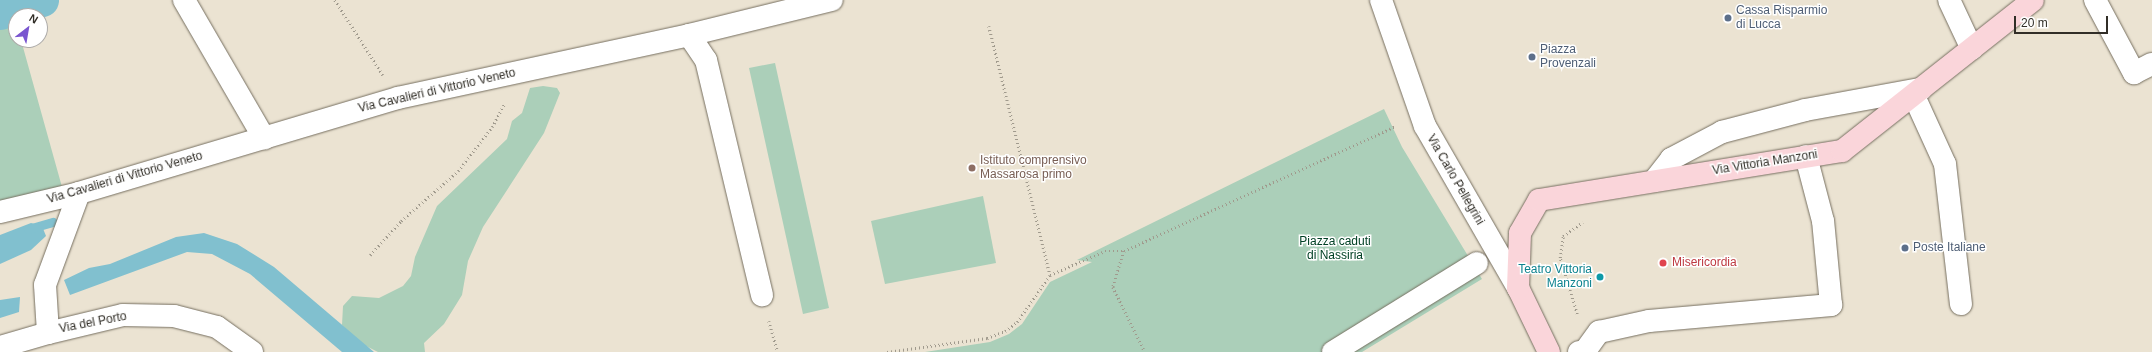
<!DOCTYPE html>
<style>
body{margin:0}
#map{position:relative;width:2152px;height:352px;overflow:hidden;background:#ebe3d2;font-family:Helvetica,sans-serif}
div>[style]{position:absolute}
.green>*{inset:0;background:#abcfb9}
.water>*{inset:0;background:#81c0cf}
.stream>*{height:9px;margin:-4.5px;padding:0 4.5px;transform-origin:4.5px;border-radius:4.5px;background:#81c0cf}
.canal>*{height:33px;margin:-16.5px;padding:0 16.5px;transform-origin:16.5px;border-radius:16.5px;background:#81c0cf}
.path>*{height:2.5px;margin-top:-1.25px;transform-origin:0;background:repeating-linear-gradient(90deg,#a09a8d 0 1px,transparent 0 4px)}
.roads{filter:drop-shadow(0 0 1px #766f60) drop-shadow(0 0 1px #766f60)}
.minor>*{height:22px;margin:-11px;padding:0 11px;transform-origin:11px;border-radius:11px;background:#fff}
.major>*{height:22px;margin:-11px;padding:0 11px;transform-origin:11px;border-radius:11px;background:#fad5da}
.dots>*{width:11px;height:11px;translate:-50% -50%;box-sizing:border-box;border:2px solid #fff;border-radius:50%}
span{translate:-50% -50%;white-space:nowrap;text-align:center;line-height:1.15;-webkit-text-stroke:3px #fff;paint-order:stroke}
.service-label{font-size:12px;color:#4e5e75}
.left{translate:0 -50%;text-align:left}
.street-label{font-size:12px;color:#312e27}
.education-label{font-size:12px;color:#785e54}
.park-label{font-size:12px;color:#004024}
.health-label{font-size:12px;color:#be3a42}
.culture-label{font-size:12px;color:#0d838f}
.right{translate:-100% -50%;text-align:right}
.north{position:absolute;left:8px;top:8px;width:40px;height:40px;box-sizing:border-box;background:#fff;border:1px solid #adaba9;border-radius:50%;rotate:31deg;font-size:11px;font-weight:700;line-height:16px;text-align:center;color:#312e27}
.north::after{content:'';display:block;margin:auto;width:14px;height:18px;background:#7a56d0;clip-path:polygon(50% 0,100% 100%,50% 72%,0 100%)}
.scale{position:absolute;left:2014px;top:16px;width:94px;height:18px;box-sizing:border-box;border:2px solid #312e27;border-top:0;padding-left:5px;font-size:12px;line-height:14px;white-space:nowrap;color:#312e27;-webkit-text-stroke:3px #fff;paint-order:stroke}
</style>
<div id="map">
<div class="green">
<i style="clip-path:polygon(0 0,10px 0,16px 40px,21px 40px,62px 187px,0 202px)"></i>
<i style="clip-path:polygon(775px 63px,829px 308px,803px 314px,749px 68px)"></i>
<i style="clip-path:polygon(543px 86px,557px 88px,560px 93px,544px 133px,483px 227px,468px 261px,462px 295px,444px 324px,424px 343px,425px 352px,378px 352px,360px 343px,342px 325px,343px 306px,352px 296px,379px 298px,403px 286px,411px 276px,415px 257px,437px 206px,507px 139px,512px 121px,522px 113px,530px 88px)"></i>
<i style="clip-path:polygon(1384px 109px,1402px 147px,1482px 279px,1362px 352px,925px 352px,990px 342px,1009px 334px,1022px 324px,1050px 282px,1092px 262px,1077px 260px)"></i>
<i style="clip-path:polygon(983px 196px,996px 263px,885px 284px,871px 221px)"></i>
</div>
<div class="water">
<i style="clip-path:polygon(31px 223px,42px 226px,46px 236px,31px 250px,0 264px,0 235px)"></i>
<i style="clip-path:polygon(204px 233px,237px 244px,274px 267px,374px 352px,342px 352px,250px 274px,212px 254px,187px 252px,70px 295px,64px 280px,89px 268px,110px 264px,176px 237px)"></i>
<i style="clip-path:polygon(20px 297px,19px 312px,0 318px,0 300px)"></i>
</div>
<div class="stream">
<i style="left:28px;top:229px;width:26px;rotate:-16deg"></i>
</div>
<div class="canal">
<i style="left:0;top:13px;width:44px;rotate:-17.2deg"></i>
</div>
<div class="path">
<i style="left:335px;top:0;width:89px;rotate:57.4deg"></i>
<i style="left:989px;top:26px;width:256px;rotate:76.2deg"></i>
<i style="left:1124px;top:251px;width:38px;rotate:107deg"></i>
<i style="left:1113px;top:287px;width:72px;rotate:63.8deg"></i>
<i style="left:370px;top:255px;width:46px;rotate:-47.6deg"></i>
<i style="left:401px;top:221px;width:76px;rotate:-41.3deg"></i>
<i style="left:458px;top:171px;width:56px;rotate:-52.3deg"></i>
<i style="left:492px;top:127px;width:26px;rotate:-62deg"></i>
<i style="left:1577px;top:314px;width:59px;rotate:-106.9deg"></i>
<i style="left:1560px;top:258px;width:22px;rotate:-82deg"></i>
<i style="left:1563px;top:236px;width:24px;rotate:-35deg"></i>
<i style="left:769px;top:321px;width:32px;rotate:74deg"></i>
<i style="left:887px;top:352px;width:101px;rotate:-8deg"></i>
<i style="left:987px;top:338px;width:19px;rotate:-21deg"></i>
<i style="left:1005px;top:331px;width:15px;rotate:-37deg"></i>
<i style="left:1017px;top:322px;width:57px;rotate:-54.9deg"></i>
<i style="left:1050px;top:275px;width:60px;rotate:-23.6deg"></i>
<i style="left:1105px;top:251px;width:19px"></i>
<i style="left:1124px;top:251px;width:299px;rotate:-24.7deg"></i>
</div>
<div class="roads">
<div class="minor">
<i style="left:184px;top:0;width:160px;rotate:59.9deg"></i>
<i style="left:1381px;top:0;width:133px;rotate:70.8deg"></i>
<i style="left:1425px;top:126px;width:187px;rotate:60.1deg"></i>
<i style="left:1949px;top:0;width:54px;rotate:64.9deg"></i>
<i style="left:2095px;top:0;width:83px;rotate:61.9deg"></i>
<i style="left:2134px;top:73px;width:20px;rotate:-27deg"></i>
<i style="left:689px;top:35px;width:30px;rotate:56deg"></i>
<i style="left:706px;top:60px;width:242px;rotate:76.6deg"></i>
<i style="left:1914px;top:96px;width:75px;rotate:65.5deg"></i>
<i style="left:1945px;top:164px;width:141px;rotate:83.5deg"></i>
<i style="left:1654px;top:181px;width:28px;rotate:-52deg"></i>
<i style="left:1671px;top:159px;width:58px;rotate:-27.9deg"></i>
<i style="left:1722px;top:132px;width:86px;rotate:-14.8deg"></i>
<i style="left:1805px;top:110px;width:118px;rotate:-10.3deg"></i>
<i style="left:79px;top:193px;width:98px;rotate:110.3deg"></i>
<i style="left:45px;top:285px;width:48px;rotate:86.4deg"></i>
<i style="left:48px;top:333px;width:77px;rotate:-13.5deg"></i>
<i style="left:123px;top:315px;width:51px;rotate:1.1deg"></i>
<i style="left:174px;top:316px;width:44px;rotate:14.3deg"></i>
<i style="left:217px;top:327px;width:43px;rotate:35.5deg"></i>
<i style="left:0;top:212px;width:81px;rotate:-13.5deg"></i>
<i style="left:79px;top:193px;width:333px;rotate:-16.6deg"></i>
<i style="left:398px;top:98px;width:298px;rotate:-12.2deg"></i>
<i style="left:689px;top:35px;width:147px;rotate:-13.8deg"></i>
<i style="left:0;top:347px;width:50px;rotate:-16.3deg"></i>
<i style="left:1333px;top:352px;width:169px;rotate:-31.7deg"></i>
<i style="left:1579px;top:352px;width:6px;rotate:-9deg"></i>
<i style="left:1585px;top:351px;width:24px;rotate:-54deg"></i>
<i style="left:1599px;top:332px;width:51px;rotate:-12.4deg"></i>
<i style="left:1649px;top:321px;width:183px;rotate:-5deg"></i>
<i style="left:1831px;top:305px;width:84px;rotate:-95.4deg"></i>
<i style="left:1823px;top:221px;width:67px;rotate:-104.7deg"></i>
</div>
<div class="major">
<i style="left:1549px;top:352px;width:71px;rotate:-115.8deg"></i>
<i style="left:1518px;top:288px;width:55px;rotate:-87.9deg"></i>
<i style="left:1520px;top:233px;width:38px;rotate:-60deg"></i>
<i style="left:1539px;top:200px;width:307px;rotate:-9.2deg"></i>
<i style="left:1842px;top:151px;width:243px;rotate:-38.3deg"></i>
</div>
</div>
<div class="dots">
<i style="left:1728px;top:18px;background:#5c6f8a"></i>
<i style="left:1532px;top:57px;background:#5c6f8a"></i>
<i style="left:972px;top:168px;background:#8d6e63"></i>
<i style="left:1905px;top:248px;background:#5c6f8a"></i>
<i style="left:1663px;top:263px;background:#e0444e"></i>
<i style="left:1600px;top:277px;background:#0f9aa8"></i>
</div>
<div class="service-label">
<span class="left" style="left:1736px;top:18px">Cassa Risparmio<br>di Lucca</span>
<span class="left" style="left:1540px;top:57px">Piazza<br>Provenzali</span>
<span class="left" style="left:1913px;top:248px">Poste Italiane</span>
</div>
<div class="street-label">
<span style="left:437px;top:91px;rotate:-13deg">Via Cavalieri di Vittorio Veneto</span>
<span style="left:1765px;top:163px;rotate:-9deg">Via Vittoria Manzoni</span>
<span style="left:125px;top:178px;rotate:-16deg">Via Cavalieri di Vittorio Veneto</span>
<span style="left:1455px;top:180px;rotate:60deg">Via Carlo Pellegrini</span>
<span style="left:93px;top:323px;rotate:-11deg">Via del Porto</span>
</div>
<div class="education-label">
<span class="left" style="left:980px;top:168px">Istituto comprensivo<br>Massarosa primo</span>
</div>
<div class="park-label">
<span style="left:1335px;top:249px">Piazza caduti<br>di Nassiria</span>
</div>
<div class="health-label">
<span class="left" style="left:1672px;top:263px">Misericordia</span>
</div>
<div class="culture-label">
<span class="right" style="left:1592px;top:277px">Teatro Vittoria<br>Manzoni</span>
</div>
<div class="north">N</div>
<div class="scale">20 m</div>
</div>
